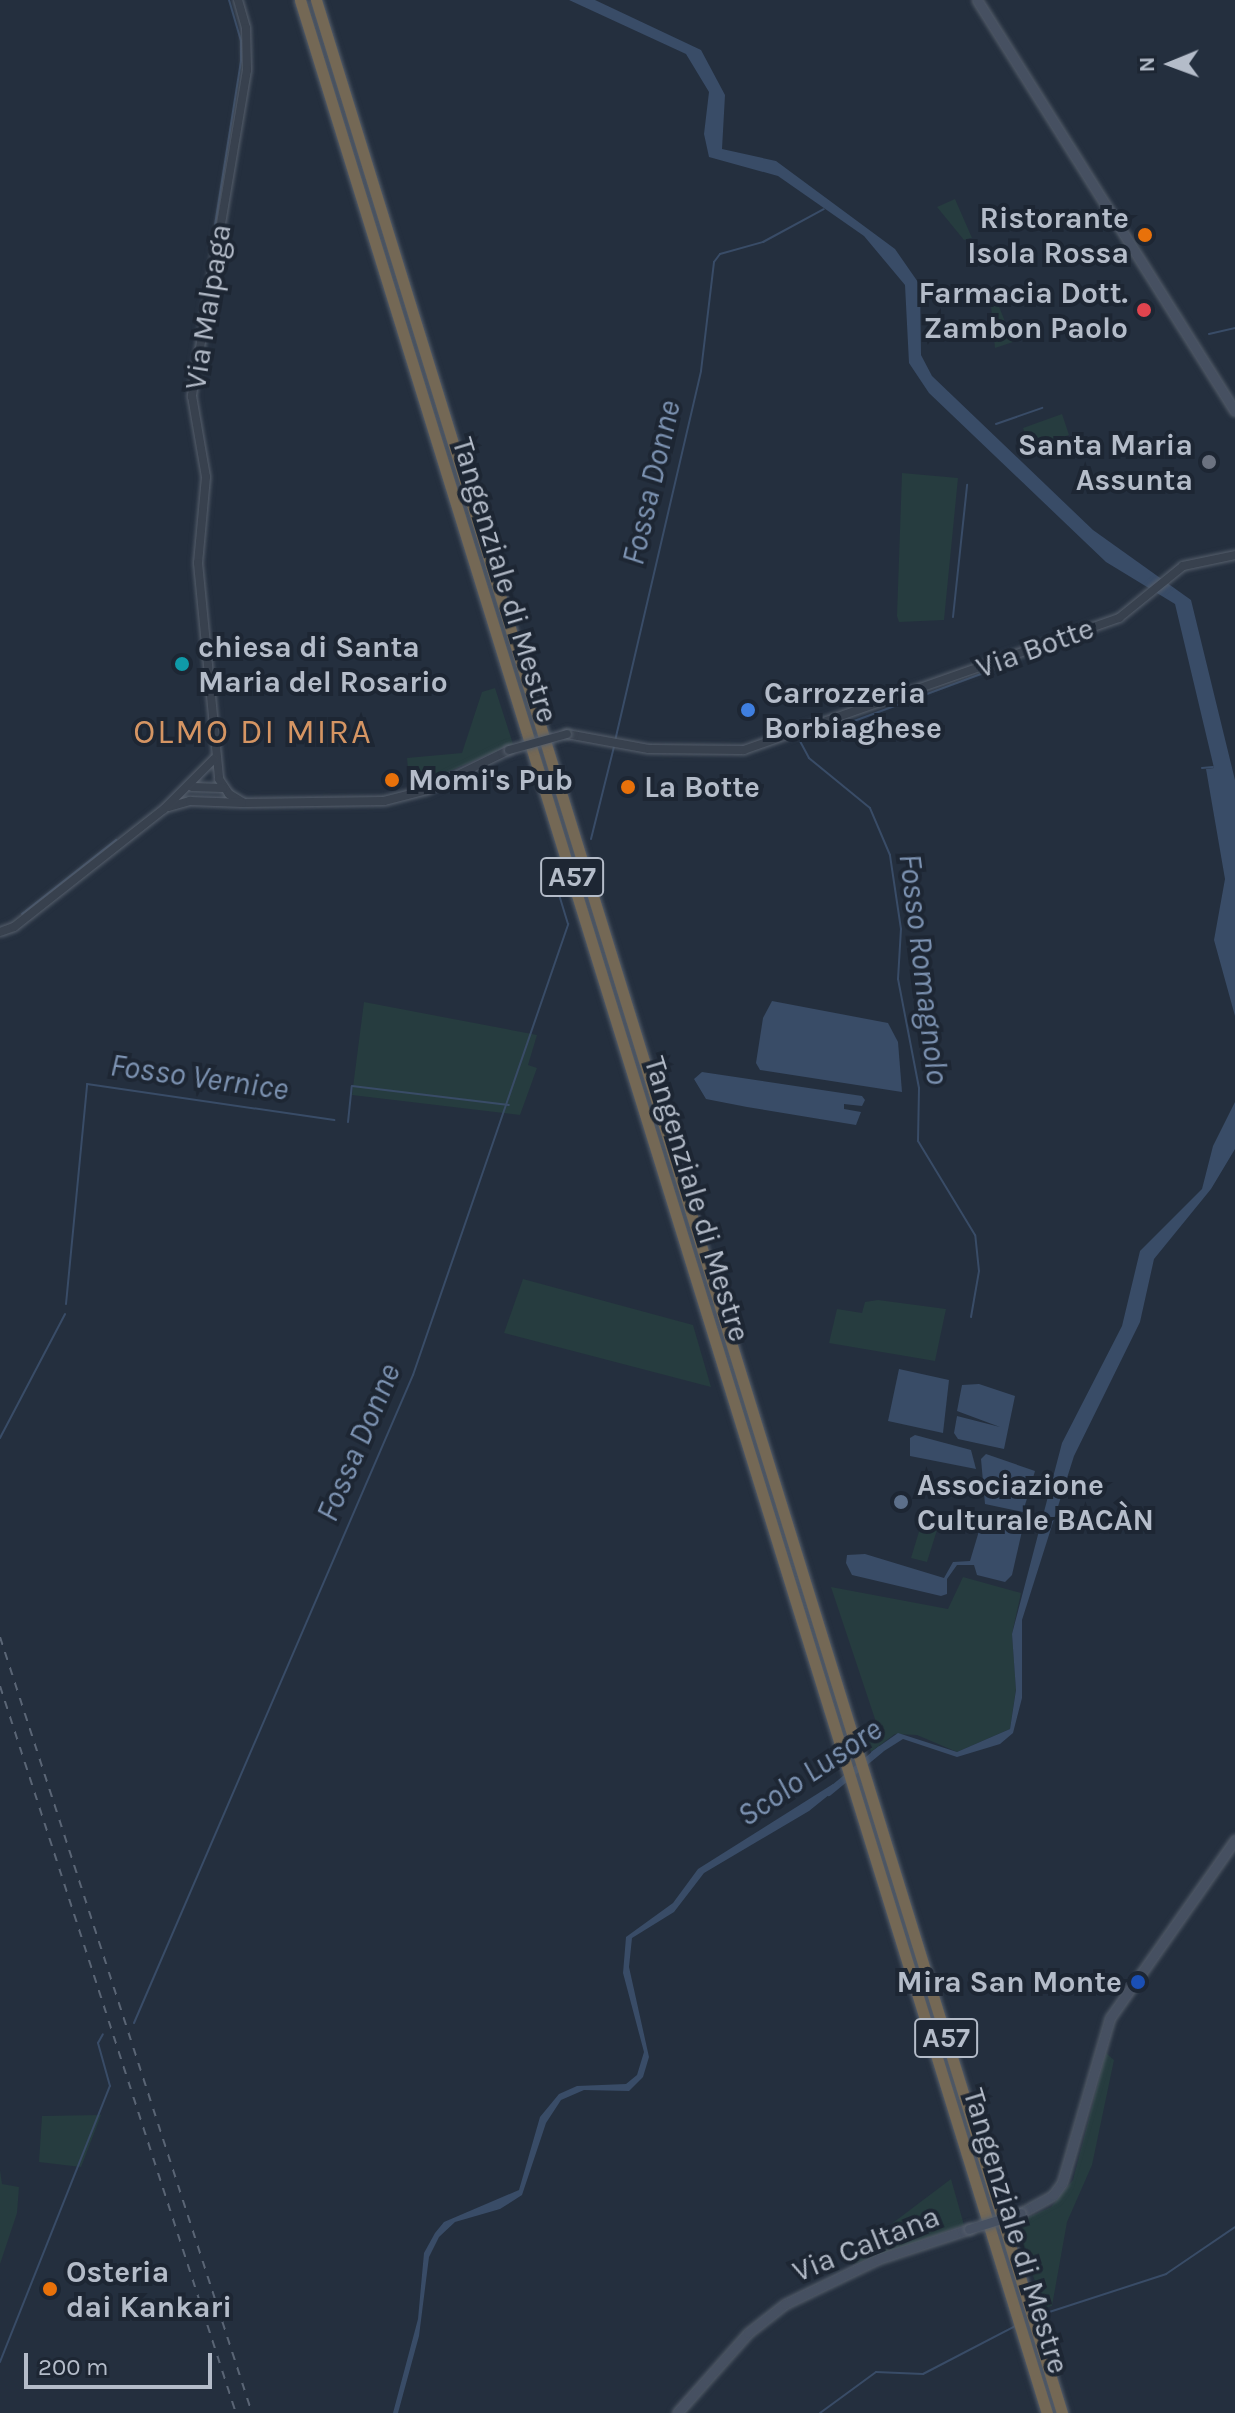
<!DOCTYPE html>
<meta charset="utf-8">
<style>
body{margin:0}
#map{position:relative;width:1235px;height:2413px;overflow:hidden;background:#242f3e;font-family:Karla,sans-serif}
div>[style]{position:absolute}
.green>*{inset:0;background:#263c3f}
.water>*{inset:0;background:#394c67}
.stream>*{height:2px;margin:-1px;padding:0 1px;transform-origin:1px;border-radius:1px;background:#394c67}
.canal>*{height:7px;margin:-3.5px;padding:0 3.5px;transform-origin:3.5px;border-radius:3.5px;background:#394c67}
.roads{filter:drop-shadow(0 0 2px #565f6c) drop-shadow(0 0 2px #565f6c)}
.tertiary>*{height:8px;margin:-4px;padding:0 4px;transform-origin:4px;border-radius:4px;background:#38414e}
.secondary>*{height:9px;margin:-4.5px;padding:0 4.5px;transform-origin:4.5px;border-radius:4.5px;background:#465061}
.motorway>*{height:11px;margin:-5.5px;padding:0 5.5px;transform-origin:5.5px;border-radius:5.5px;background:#746855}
.rail>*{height:2px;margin-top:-1px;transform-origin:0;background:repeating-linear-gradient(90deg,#5a6575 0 8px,transparent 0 16px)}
.bridges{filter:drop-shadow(0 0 2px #565f6c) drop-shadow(0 0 2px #565f6c)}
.tertiary-bridge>*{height:8px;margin:-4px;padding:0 4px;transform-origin:4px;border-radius:4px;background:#38414e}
.secondary-bridge>*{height:9px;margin:-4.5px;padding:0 4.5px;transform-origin:4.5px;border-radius:4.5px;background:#465061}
.dots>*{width:22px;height:22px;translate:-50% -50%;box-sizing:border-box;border:4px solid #1d2633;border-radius:50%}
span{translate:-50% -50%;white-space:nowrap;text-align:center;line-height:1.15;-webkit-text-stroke:8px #1d2633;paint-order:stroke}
.shield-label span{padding:2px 6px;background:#1d2633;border:2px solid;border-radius:6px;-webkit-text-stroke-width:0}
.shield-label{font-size:28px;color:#b4bcc9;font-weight:700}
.poi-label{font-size:30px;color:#b4bcc9;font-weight:700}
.right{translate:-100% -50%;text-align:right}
.left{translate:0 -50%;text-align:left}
.street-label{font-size:30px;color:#b4bcc9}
.water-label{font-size:32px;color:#7c92b1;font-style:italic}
.quarter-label{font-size:34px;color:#d59563;letter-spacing:2px}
.north{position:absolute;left:1131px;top:24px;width:80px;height:80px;-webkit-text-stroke:6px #1d2633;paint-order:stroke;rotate:269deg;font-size:22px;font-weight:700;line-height:32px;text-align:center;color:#b4bcc9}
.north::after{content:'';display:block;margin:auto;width:28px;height:36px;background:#b4bcc9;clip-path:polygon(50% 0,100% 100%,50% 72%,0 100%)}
.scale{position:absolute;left:24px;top:2353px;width:188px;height:36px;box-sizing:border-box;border:4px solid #b4bcc9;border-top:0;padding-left:10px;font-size:24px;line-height:28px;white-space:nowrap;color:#b4bcc9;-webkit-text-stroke:6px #1d2633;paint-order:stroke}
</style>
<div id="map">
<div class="green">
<i style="clip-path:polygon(955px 199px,972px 238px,970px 238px,964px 240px,937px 207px)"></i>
<i style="clip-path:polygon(998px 304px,1013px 342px,995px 348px,991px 306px)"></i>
<i style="clip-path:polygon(1062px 414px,1069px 435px,1030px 448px,1023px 428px)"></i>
<i style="clip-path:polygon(902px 473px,958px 478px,944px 620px,899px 622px,897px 616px)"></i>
<i style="clip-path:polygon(495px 688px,513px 744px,410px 788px,407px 758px,462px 753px,482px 692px)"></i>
<i style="clip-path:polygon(364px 1002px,537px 1035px,528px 1065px,537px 1068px,520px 1115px,352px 1095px)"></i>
<i style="clip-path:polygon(523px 1279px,693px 1325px,711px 1387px,504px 1333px)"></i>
<i style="clip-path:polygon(878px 1300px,946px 1309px,935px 1361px,829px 1343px,837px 1309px,862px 1313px,865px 1302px)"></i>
<i style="clip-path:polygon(921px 1525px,937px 1530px,927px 1562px,911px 1558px)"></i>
<i style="clip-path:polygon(963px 1577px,1021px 1593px,1012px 1634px,1016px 1689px,1010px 1729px,957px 1752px,917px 1735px,895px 1734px,871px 1752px,868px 1741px,877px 1725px,831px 1587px,948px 1609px)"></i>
<i style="clip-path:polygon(1106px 2053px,1114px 2060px,1092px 2165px,1067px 2222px,1052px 2306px,1044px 2308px,1015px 2223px,1051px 2207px,1073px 2180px)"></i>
<i style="clip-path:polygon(101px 2115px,81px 2167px,39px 2162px,42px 2116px)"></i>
<i style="clip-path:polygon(0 2170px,2px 2184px,19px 2187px,17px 2213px,0 2264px)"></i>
<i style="clip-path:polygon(951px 2179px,964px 2225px,850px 2265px,845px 2259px)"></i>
</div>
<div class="water">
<i style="clip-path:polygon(569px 0,595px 0,701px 50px,725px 95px,722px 149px,776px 161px,895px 249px,920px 285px,921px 355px,932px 376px,1093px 530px,1191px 600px,1235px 780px,1235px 1016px,1214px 940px,1225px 879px,1206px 769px,1214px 768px,1175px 604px,1106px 562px,929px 393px,909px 363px,905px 285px,864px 236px,778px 176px,709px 157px,704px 134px,709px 92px,686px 54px)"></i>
<i style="clip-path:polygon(772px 1001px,888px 1023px,898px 1042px,902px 1092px,760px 1070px,756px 1063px,763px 1018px)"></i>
<i style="clip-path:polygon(702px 1072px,862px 1096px,865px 1100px,862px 1106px,844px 1104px,844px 1109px,861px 1112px,856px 1125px,747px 1107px,706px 1099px,694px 1079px)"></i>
<i style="clip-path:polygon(1235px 1102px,1235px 1149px,1211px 1189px,1154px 1259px,1140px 1322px,1074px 1456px,1022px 1620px,1022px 1698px,1013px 1733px,1000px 1744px,957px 1757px,903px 1739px,873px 1758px,871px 1752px,898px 1733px,957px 1752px,1010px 1729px,1016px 1690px,1012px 1634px,1062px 1443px,1122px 1326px,1140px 1251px,1202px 1189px,1213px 1146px)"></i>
<i style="clip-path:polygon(899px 1369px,949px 1380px,943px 1433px,888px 1421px)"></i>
<i style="clip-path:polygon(979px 1384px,1015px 1396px,1004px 1449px,958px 1439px,954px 1433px,957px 1416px,1000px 1427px,957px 1411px,962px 1385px)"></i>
<i style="clip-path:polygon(915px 1435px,971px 1450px,976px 1469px,910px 1456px,910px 1438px)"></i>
<i style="clip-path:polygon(986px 1454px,1035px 1471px,1023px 1512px,985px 1504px,981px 1459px)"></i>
<i style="clip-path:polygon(1002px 1518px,1018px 1524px,1022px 1531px,1012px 1575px,1005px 1582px,977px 1575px,974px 1565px,957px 1565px,947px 1579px,947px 1594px,941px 1596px,852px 1575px,846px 1563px,847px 1555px,865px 1554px,944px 1578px,953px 1562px,970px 1561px,982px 1521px)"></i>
<i style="clip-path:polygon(833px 1784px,835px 1790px,809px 1811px,704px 1873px,674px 1912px,632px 1938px,629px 1967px,649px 2057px,643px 2077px,629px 2091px,584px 2090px,561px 2100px,546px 2123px,522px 2195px,500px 2209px,455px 2222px,439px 2237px,429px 2257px,419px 2336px,398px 2413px,393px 2413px,418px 2319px,424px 2253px,435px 2233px,444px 2222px,519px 2190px,540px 2117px,559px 2094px,577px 2086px,626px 2084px,637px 2075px,644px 2052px,623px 1973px,626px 1937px,673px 1903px,698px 1869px)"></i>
</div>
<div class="stream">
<i style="left:215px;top:225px;width:166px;rotate:-81deg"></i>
<i style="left:241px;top:61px;width:20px;rotate:-90deg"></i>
<i style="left:241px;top:41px;width:43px;rotate:-106.3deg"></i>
<i style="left:1209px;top:334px;width:27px;rotate:-13deg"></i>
<i style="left:996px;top:424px;width:49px;rotate:-19.2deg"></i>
<i style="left:953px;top:617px;width:133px;rotate:-83.9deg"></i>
<i style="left:615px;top:741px;width:380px;rotate:-76.9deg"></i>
<i style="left:701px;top:371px;width:110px;rotate:-83.2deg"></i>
<i style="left:714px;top:262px;width:10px;rotate:-53deg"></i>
<i style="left:720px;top:254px;width:45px;rotate:-15.6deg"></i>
<i style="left:763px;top:242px;width:69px;rotate:-28.4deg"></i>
<i style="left:1202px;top:768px;width:11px;rotate:-5deg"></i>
<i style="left:591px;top:839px;width:95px;rotate:-76deg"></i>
<i style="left:22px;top:914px;width:120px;rotate:-38.2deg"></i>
<i style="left:348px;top:1122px;width:36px;rotate:-84deg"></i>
<i style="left:352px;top:1086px;width:158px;rotate:6.9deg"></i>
<i style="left:66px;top:1304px;width:221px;rotate:-84.5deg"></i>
<i style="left:87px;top:1084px;width:250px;rotate:8.3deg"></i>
<i style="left:971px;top:1317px;width:47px;rotate:-80.1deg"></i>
<i style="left:979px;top:1271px;width:36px;rotate:-96deg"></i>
<i style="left:975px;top:1235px;width:110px;rotate:-121.2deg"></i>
<i style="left:918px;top:1141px;width:53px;rotate:-88.9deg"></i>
<i style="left:919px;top:1088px;width:111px;rotate:-100.9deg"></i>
<i style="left:898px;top:979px;width:50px;rotate:-86.6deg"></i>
<i style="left:901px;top:929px;width:75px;rotate:-98.5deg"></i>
<i style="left:890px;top:855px;width:51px;rotate:-113.1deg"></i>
<i style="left:870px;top:808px;width:79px;rotate:-140.7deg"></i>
<i style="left:809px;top:758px;width:19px;rotate:-118deg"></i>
<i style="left:800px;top:741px;width:193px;rotate:-20.3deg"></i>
<i style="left:0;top:1438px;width:140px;rotate:-62.3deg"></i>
<i style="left:134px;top:2023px;width:706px;rotate:-66.71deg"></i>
<i style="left:413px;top:1375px;width:477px;rotate:-71deg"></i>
<i style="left:568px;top:924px;width:62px;rotate:-107deg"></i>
<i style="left:1037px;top:2316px;width:136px;rotate:-18deg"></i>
<i style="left:1166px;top:2274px;width:83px;rotate:-34.3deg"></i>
<i style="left:0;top:2362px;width:297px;rotate:-68.3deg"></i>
<i style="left:110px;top:2086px;width:45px;rotate:-105.6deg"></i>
<i style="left:98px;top:2043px;width:10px;rotate:-61deg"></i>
<i style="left:820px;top:2413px;width:69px;rotate:-36.2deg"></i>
<i style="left:876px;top:2372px;width:47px;rotate:2.4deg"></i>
<i style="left:923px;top:2374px;width:106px;rotate:-27.5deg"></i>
</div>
<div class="canal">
<i style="left:828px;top:1792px;width:67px;rotate:-39.6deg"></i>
</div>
<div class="roads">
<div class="tertiary">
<i style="left:238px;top:0;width:29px;rotate:74deg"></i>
<i style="left:246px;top:28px;width:42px;rotate:88.6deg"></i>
<i style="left:247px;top:70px;width:331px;rotate:99.6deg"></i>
<i style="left:192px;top:396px;width:82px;rotate:80.2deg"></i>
<i style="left:206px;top:477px;width:86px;rotate:95.3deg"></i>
<i style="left:198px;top:563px;width:217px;rotate:84.4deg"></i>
<i style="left:219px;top:779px;width:18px;rotate:56deg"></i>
<i style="left:229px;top:794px;width:17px;rotate:31deg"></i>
<i style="left:244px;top:803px;width:140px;rotate:-0.8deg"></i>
<i style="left:384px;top:801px;width:44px;rotate:-14.3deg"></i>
<i style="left:427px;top:790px;width:91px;rotate:-26deg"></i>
<i style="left:567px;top:734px;width:83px;rotate:10.4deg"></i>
<i style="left:649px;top:749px;width:95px;rotate:0.6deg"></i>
<i style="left:744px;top:750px;width:398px;rotate:-19.4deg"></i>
<i style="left:1119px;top:618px;width:82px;rotate:-39.1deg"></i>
<i style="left:1183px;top:566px;width:53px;rotate:-11.9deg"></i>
<i style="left:192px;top:787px;width:31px;rotate:2deg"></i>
<i style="left:169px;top:807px;width:22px;rotate:-16deg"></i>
<i style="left:190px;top:801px;width:52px;rotate:2.2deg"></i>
<i style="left:0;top:932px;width:15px;rotate:-20deg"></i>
<i style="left:14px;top:927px;width:191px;rotate:-38.2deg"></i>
<i style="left:164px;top:809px;width:71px;rotate:-45deg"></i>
</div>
<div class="secondary">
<i style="left:977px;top:0;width:485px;rotate:57.9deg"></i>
<i style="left:1021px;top:2213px;width:37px;rotate:-29deg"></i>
<i style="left:1053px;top:2195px;width:15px;rotate:-53deg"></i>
<i style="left:1062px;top:2183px;width:172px;rotate:-73.8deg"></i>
<i style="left:1110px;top:2018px;width:218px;rotate:-54.9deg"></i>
<i style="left:677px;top:2413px;width:107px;rotate:-48.4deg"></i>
<i style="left:748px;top:2333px;width:47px;rotate:-38.1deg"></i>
<i style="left:785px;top:2304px;width:103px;rotate:-25.8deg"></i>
<i style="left:878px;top:2259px;width:96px;rotate:-18.2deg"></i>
</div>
<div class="motorway">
<i style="left:300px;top:0;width:2526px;rotate:72.8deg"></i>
<i style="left:316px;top:0;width:2526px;rotate:72.82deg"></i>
</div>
</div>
<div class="rail">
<i style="left:0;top:1637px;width:816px;rotate:72.01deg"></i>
<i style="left:0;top:1686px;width:764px;rotate:72.02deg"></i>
</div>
<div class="bridges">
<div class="tertiary-bridge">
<i style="left:509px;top:750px;width:60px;rotate:-15.4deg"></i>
</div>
<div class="secondary-bridge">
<i style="left:969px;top:2229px;width:54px;rotate:-17.1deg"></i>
</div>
</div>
<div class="dots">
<i style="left:1145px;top:235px;background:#e8710a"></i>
<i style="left:1144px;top:310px;background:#e0444e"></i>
<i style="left:1209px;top:462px;background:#6b7280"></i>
<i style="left:182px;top:664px;background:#0f9aa8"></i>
<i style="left:748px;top:710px;background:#3f7fe0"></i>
<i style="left:392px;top:780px;background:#e8710a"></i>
<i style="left:628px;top:787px;background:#e8710a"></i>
<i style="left:901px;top:1502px;background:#5c6f8a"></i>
<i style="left:1138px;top:1982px;background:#1a4fb4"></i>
<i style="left:50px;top:2289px;background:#e8710a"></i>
</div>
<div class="shield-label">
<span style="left:572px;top:877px">A57</span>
<span style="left:946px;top:2038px">A57</span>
</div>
<div class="poi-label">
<span class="right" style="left:1129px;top:235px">Ristorante<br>Isola Rossa</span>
<span class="right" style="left:1128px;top:310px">Farmacia Dott.<br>Zambon Paolo</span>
<span class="right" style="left:1193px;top:462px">Santa Maria<br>Assunta</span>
<span class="left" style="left:198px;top:664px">chiesa di Santa<br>Maria del Rosario</span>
<span class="left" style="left:764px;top:710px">Carrozzeria<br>Borbiaghese</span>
<span class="left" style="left:408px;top:780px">Momi's Pub</span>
<span class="left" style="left:644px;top:787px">La Botte</span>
<span class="left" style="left:917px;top:1502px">Associazione<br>Culturale BACÀN</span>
<span class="right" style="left:1122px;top:1982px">Mira San Monte</span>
<span class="left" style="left:66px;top:2289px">Osteria<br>dai Kankari</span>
</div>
<div class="street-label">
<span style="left:208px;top:307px;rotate:-81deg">Via Malpaga</span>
<span style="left:505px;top:580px;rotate:73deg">Tangenziale di Mestre</span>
<span style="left:1035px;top:648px;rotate:-20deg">Via Botte</span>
<span style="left:697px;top:1199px;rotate:73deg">Tangenziale di Mestre</span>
<span style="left:1016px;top:2231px;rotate:73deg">Tangenziale di Mestre</span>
<span style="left:866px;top:2244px;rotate:-22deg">Via Caltana</span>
</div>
<div class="water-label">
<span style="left:652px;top:483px;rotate:-77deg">Fossa Donne</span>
<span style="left:923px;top:969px;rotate:83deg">Fosso Romagnolo</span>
<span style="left:199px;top:1078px;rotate:8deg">Fosso Vernice</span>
<span style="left:359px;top:1443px;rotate:-67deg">Fossa Donne</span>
<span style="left:810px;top:1773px;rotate:-34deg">Scolo Lusore</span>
</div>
<div class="quarter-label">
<span style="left:253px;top:733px">OLMO DI MIRA</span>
</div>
<div class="north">N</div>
<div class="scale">200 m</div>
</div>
